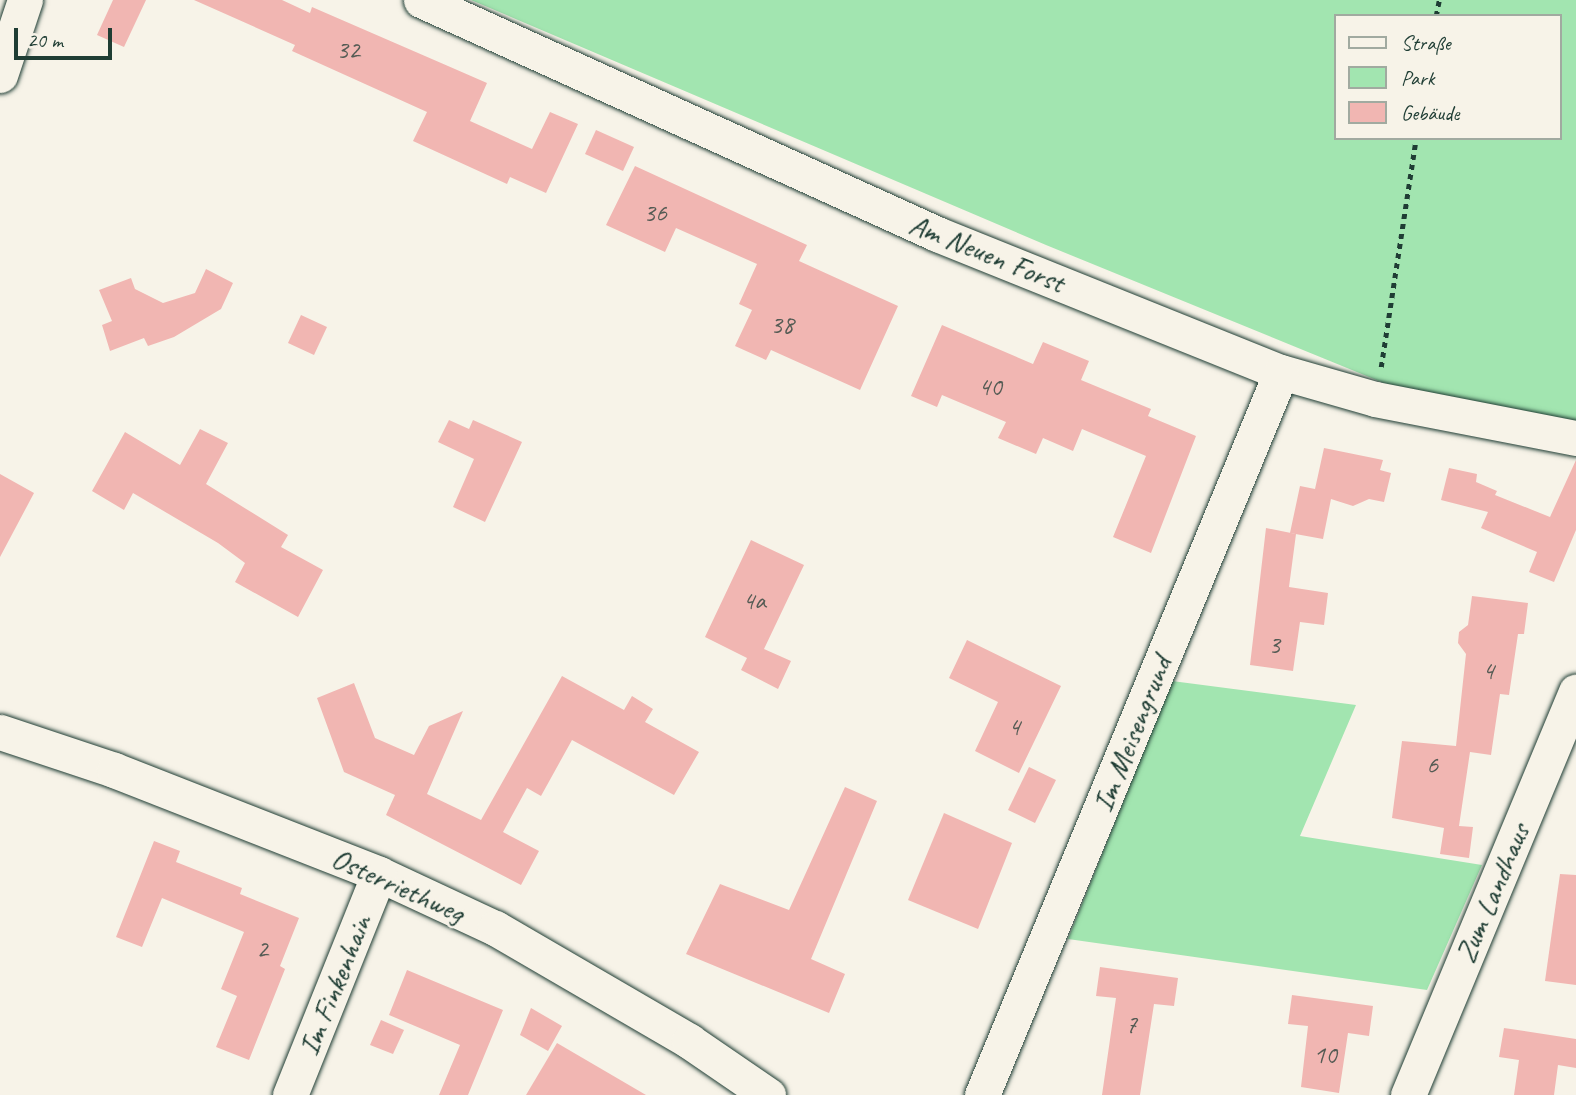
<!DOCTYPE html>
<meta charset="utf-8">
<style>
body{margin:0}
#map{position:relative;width:1576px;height:1095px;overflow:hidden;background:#f7f3e8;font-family:Caveat,sans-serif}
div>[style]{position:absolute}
.green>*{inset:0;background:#a2e5b0}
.building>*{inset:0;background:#f1b6b2}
.path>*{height:4.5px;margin-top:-2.25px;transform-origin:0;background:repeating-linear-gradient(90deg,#1f3d34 0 5px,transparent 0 10px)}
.roads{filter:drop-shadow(0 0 2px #1f3d34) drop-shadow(0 0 2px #1f3d34)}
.minor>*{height:35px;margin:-17.5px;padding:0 17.5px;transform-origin:17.5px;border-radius:17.5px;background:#f7f3e8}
span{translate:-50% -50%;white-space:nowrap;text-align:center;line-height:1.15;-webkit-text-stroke:5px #f7f3e8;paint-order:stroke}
.number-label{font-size:26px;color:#545b54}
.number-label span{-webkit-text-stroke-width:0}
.street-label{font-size:30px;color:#1f3d34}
.legend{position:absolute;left:1334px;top:14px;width:228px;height:126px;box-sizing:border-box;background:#f7f3e8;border:2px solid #a1aaa0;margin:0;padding:9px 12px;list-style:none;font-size:21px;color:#1f3d34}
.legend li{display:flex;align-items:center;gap:14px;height:35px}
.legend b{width:35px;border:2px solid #a1aaa0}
.scale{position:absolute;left:14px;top:28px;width:98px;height:32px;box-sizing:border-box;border:4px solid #1f3d34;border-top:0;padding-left:9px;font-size:21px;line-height:24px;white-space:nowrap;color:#1f3d34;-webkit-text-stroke:5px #f7f3e8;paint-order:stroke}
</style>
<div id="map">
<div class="green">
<i style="clip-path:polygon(evenodd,471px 0,1576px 0,1576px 421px,1418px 397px,1046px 245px,471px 0,1336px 16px,1560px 16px,1560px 138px,1336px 138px,1336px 16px)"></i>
<i style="clip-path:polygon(1172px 681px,1356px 705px,1300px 836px,1482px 865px,1427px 990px,1068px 939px)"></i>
</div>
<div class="building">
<i style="clip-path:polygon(113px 0,146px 0,124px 47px,97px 35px)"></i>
<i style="clip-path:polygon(194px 0,282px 0,310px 13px,312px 7px,448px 66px,487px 83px,470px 121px,532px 149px,550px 112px,578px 124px,546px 193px,510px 177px,507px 184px,413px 141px,427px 112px,292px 51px,295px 45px)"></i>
<i style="clip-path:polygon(596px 130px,634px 147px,623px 171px,585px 154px)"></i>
<i style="clip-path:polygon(635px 166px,807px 245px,799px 261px,898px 306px,860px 390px,771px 350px,766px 360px,735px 346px,752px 310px,739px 304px,757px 264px,676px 228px,665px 252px,606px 225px)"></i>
<i style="clip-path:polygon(206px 269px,233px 283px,221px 309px,174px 337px,148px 346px,144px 338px,110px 351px,102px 325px,112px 321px,99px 290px,131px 278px,135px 289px,163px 303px,195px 293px)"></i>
<i style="clip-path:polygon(301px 315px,327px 327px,314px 355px,288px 343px)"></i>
<i style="clip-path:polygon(942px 325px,1033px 364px,1043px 342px,1089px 361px,1081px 380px,1151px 409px,1148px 416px,1196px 436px,1151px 553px,1113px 537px,1146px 456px,1082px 429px,1073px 451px,1043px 438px,1036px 454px,998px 438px,1006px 422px,942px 395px,937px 407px,911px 396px)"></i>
<i style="clip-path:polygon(449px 420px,469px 429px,473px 420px,522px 442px,485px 522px,453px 507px,474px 459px,438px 442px)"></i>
<i style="clip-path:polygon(200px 429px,228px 443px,206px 484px,288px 535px,281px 547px,323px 570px,298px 617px,235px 582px,245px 563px,218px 543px,133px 493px,124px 510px,92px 491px,125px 432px,180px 465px)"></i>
<i style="clip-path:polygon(1324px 448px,1383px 460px,1380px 470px,1391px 473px,1384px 502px,1369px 499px,1353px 506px,1331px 499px,1323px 539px,1290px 533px,1300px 486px,1315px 489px)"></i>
<i style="clip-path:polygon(1576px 460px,1576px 530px,1554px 582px,1529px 572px,1537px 552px,1481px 528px,1488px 512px,1441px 500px,1449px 468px,1477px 474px,1476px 482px,1497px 491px,1495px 495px,1550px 517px)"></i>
<i style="clip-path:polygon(0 474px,34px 493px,0 557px)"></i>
<i style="clip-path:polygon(1266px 528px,1296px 534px,1289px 587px,1328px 593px,1324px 625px,1300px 622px,1293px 671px,1250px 665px)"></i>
<i style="clip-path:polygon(751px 540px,804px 565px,764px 649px,791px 661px,778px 689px,741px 670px,747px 658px,705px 637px)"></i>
<i style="clip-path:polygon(1472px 596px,1528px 603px,1524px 634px,1518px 634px,1509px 695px,1500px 694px,1491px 755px,1470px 752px,1459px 826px,1473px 827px,1469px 858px,1440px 854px,1444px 828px,1392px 818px,1402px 741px,1456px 746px,1466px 654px,1458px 643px,1459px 632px,1468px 625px)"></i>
<i style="clip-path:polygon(967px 640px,1061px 686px,1019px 773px,975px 751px,998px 702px,949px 678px)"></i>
<i style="clip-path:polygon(562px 676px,624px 710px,632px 696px,653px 709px,645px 722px,699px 752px,674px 795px,572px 740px,541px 796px,527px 788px,503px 832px,539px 851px,521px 885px,386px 815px,395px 795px,344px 772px,317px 698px,354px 683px,375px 738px,414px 755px,429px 726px,463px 711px,427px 794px,481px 820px)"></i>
<i style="clip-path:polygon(1029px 767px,1056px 780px,1035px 823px,1008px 810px)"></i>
<i style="clip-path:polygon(845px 787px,877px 801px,811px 959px,845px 974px,829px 1013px,686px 954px,720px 884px,789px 910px)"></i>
<i style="clip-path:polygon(944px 813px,1012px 843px,978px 929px,908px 900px)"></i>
<i style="clip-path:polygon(154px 841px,180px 851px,176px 862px,242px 888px,240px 894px,299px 918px,280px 966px,285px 969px,249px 1060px,216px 1047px,237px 996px,221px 989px,244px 932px,162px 898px,142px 947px,116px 937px)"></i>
<i style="clip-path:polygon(1560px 874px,1576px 875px,1576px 985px,1545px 981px)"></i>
<i style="clip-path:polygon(1100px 967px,1178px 978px,1174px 1006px,1154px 1004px,1140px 1095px,1102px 1095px,1116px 998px,1096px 996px)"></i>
<i style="clip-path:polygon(407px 970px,503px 1010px,468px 1095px,439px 1095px,460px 1045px,389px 1015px)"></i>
<i style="clip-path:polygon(1292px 995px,1373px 1006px,1369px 1036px,1348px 1033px,1339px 1093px,1301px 1087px,1308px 1026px,1288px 1024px)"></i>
<i style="clip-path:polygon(531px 1008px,562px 1026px,548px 1051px,520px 1035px)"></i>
<i style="clip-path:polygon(381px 1020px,404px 1030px,393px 1054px,370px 1045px)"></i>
<i style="clip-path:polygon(1504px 1028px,1576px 1039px,1576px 1068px,1558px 1065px,1554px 1095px,1514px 1095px,1519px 1060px,1499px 1057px)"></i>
<i style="clip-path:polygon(557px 1043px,646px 1095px,526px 1095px)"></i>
</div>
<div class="path">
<i style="left:1436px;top:16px;width:16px;rotate:-79deg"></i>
<i style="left:1381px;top:367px;width:232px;rotate:-81.3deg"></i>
</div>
<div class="roads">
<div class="minor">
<i style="left:421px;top:0;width:567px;rotate:24.39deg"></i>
<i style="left:937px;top:234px;width:371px;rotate:21.9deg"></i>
<i style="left:1281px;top:372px;width:98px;rotate:16deg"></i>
<i style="left:1375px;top:399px;width:205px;rotate:11deg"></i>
<i style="left:0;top:75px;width:79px;rotate:-71.6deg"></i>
<i style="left:0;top:732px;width:120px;rotate:18.4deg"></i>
<i style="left:114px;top:770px;width:285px;rotate:21.4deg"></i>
<i style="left:379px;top:874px;width:128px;rotate:25deg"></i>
<i style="left:495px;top:928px;width:225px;rotate:30.2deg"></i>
<i style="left:689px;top:1041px;width:96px;rotate:34.4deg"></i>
<i style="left:290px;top:1095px;width:238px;rotate:-68.1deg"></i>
<i style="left:982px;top:1095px;width:782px;rotate:-67.53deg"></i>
<i style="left:1408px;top:1095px;width:437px;rotate:-67.4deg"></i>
</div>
</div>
<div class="number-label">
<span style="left:348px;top:50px">32</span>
<span style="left:655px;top:213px">36</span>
<span style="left:782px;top:325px">38</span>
<span style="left:990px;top:387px">40</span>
<span style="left:754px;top:601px">4a</span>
<span style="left:1274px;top:645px">3</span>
<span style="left:1488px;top:671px">4</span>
<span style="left:1014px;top:727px">4</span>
<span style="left:1432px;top:765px">6</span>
<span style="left:262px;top:949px">2</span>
<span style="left:1131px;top:1025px">7</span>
<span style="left:1325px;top:1055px">10</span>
</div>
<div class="street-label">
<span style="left:987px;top:253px;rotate:22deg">Am Neuen Forst</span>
<span style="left:1132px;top:734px;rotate:-68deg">Im Meisengrund</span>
<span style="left:398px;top:885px;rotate:24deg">Osterriethweg</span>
<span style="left:1492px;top:893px;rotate:-67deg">Zum Landhaus</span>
<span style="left:335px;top:985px;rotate:-68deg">Im Finkenhain</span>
</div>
<ul class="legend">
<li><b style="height:9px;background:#f7f3e8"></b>Straße</li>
<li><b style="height:19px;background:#a2e5b0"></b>Park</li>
<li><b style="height:19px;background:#f1b6b2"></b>Gebäude</li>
</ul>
<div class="scale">20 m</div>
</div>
